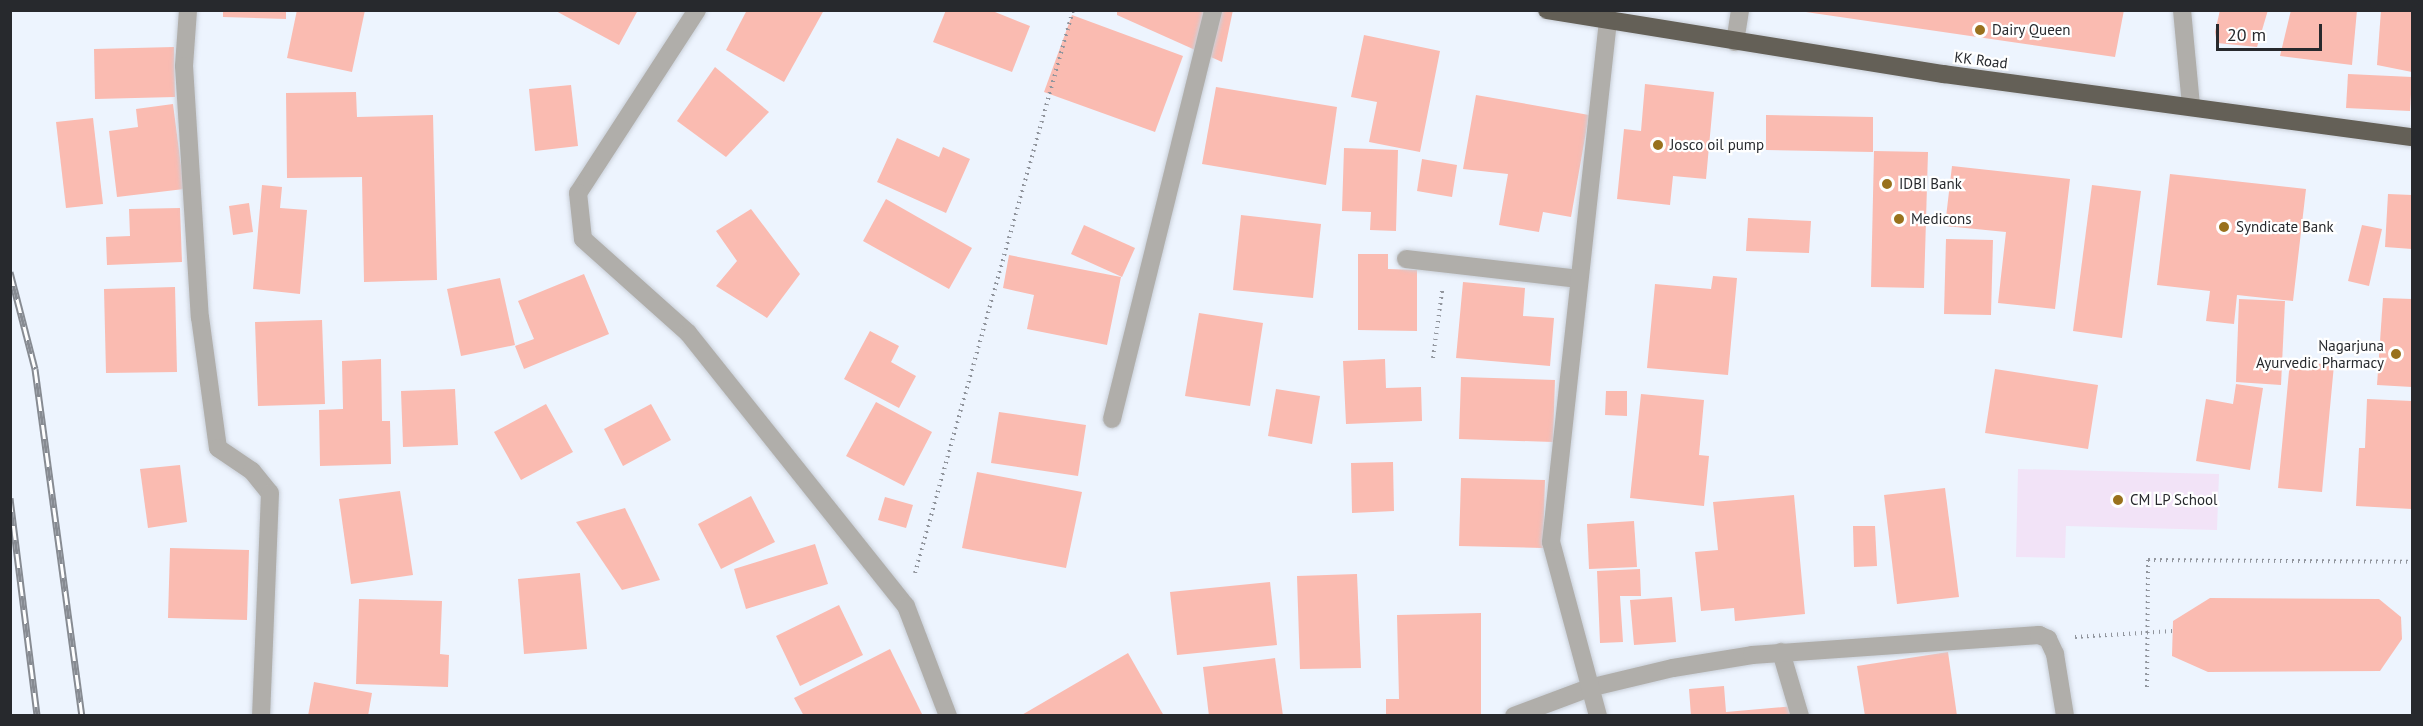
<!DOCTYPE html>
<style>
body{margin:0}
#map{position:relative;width:2423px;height:726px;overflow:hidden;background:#edf4fe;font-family:"PT Sans",sans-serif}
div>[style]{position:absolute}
.education>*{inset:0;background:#f2e3f7}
.building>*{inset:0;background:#fabbb1}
.path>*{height:4px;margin-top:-2px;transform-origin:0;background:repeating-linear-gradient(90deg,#91959d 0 1.5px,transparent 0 6px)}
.roads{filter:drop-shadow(0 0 2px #c9cfd8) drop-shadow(0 0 2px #c9cfd8)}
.minor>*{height:18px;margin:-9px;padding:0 9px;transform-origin:9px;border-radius:9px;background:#b0aeaa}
.highway>*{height:18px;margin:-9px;padding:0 9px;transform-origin:9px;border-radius:9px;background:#646057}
.rail>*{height:7px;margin-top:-3.5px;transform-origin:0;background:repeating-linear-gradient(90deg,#fff 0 14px,#878b92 0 28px);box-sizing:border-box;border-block:2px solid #878b92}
.dots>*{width:16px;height:16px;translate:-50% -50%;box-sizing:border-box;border:3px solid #fff;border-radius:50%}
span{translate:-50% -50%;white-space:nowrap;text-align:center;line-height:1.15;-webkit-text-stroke:4.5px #fff;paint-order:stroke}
.poi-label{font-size:15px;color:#27292d}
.left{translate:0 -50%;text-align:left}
.right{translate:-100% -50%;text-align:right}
.street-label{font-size:15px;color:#27292d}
.frame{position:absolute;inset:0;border:12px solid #27292d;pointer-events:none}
.scale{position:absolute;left:2216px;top:24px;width:106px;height:27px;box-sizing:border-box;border:3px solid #27292d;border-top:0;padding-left:8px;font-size:18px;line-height:21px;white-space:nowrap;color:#27292d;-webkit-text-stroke:4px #fff;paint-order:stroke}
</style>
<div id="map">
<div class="education">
<i style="clip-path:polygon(2018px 469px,2219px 474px,2217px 530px,2066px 526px,2065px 558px,2016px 557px)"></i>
</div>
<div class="building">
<i style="clip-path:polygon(223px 10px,286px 10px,286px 19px,223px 17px)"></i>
<i style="clip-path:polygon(297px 10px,365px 10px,352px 72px,287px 58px)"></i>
<i style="clip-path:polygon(554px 10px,638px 10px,619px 45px)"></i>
<i style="clip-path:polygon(747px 10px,824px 10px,784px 82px,726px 50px)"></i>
<i style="clip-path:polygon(946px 10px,990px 10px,1030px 26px,1012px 72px,933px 42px)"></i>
<i style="clip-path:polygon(1117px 10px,1233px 10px,1222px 62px,1117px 15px)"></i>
<i style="clip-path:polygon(1792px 10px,2124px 10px,2115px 57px)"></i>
<i style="clip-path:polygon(2220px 10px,2268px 10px,2257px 47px,2217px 43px,2215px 32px)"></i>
<i style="clip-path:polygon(2291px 10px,2357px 10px,2352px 65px,2280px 56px)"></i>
<i style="clip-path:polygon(2381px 10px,2412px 10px,2412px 72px,2377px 65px)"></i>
<i style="clip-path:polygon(1072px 15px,1183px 56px,1155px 132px,1044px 92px)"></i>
<i style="clip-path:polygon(1364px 35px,1440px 51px,1420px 152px,1369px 142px,1377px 102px,1351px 97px)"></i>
<i style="clip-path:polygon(174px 47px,175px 97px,95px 99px,94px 49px)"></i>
<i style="clip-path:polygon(715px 67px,769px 112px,726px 157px,677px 121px)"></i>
<i style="clip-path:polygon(2348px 74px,2412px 77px,2410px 111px,2346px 108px)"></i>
<i style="clip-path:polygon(1645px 84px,1714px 92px,1706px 179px,1673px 176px,1670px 205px,1617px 199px,1624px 129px,1641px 131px)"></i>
<i style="clip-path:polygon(571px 85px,578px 146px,535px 151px,529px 89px)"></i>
<i style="clip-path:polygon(1216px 87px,1337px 107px,1326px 185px,1202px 164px)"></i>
<i style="clip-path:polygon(356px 92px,357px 117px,433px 115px,437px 280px,364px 282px,362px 177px,287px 178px,286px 93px)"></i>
<i style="clip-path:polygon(1476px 95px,1589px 115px,1571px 217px,1543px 212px,1539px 232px,1499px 225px,1508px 174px,1463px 169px)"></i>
<i style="clip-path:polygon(173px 104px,184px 189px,117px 197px,109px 131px,138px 127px,136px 109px)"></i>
<i style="clip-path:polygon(1766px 115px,1873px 117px,1873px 152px,1766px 150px)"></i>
<i style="clip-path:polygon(93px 118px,103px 204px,66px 208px,56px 122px)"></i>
<i style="clip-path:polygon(897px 138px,939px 157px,943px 147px,970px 159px,946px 213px,877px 182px)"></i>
<i style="clip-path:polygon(1344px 148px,1398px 150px,1396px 231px,1370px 230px,1371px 212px,1342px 211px)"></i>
<i style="clip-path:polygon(1874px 151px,1928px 152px,1924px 288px,1871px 287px)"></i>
<i style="clip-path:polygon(1422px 159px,1457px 165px,1452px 197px,1417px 191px)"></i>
<i style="clip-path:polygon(1952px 166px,2070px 179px,2055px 309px,1998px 303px,2006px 232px,1945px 226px)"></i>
<i style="clip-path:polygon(2170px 174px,2306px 189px,2293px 301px,2237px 295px,2234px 324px,2206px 321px,2210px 291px,2157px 285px)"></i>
<i style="clip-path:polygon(262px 185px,282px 187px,280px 208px,307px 210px,300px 294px,253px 289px)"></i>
<i style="clip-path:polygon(2092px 185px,2141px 191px,2122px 338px,2073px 331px)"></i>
<i style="clip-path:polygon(2388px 194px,2412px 195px,2412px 249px,2385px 247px)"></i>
<i style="clip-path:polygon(886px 199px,972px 248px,949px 289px,863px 241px)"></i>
<i style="clip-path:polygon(249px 203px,253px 232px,233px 235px,229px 206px)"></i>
<i style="clip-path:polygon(180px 208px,182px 262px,107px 265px,106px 237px,130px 236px,129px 209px)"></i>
<i style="clip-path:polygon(751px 209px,800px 274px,767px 318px,716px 286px,737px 261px,716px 231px)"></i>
<i style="clip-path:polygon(1241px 215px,1321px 224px,1313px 298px,1233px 290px)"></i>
<i style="clip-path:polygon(1748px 218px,1811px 221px,1809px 253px,1746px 251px)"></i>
<i style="clip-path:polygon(1084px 225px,1135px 248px,1122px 277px,1071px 254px)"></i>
<i style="clip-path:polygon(2362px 225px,2382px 229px,2369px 286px,2348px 281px)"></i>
<i style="clip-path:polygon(1946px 239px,1993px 240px,1991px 315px,1944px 314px)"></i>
<i style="clip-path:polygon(1358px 254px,1388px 254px,1388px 269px,1417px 270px,1417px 331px,1358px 330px)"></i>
<i style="clip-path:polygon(1009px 255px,1121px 277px,1107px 345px,1027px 329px,1034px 295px,1003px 288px)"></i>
<i style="clip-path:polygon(584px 274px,609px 334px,524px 369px,515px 346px,534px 339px,518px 301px)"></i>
<i style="clip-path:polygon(1713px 276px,1737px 278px,1728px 375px,1647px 368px,1655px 284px,1711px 289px)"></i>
<i style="clip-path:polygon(500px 278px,515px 345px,461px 356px,447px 289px)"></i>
<i style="clip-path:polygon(1463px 282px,1525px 288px,1523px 316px,1554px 318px,1550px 366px,1456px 358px)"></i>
<i style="clip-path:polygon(175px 287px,177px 372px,106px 373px,104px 289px)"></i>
<i style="clip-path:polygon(2383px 298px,2412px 299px,2412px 387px,2377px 385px)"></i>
<i style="clip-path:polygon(2239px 299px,2285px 301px,2281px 385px,2236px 382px)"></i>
<i style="clip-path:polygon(1199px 313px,1263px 323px,1250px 406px,1185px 396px)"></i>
<i style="clip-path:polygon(322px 320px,325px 404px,258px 406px,255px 322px)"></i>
<i style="clip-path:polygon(870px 331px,899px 346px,891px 362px,916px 376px,899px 408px,844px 379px)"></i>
<i style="clip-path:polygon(381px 359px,382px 421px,390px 421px,391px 464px,320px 466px,319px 410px,343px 409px,342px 361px)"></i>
<i style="clip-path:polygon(1385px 359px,1386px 388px,1421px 387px,1422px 421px,1346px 424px,1343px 361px)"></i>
<i style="clip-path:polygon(2290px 361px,2334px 365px,2322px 492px,2278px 488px)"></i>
<i style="clip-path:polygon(1995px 369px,2098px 385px,2088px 449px,1985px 433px)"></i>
<i style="clip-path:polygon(1461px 377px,1555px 380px,1553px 442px,1459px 439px)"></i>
<i style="clip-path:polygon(2236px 384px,2263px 388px,2250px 470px,2196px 461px,2206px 399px,2233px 404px)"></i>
<i style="clip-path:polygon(455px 389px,458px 445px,403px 447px,401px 391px)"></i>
<i style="clip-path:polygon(1276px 389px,1320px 396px,1312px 444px,1268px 436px)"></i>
<i style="clip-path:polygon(1606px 391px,1627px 391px,1627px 416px,1605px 415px)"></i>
<i style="clip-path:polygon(1641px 394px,1704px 400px,1699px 455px,1709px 456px,1704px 506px,1630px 498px)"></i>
<i style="clip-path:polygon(2367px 399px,2412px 401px,2412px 509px,2356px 506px,2359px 448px,2365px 448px)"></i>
<i style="clip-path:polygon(876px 402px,932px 432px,904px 486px,846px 456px)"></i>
<i style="clip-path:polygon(546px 404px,573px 452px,521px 480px,494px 432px)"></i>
<i style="clip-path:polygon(651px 404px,671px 440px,623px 466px,604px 429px)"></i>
<i style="clip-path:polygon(999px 412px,1086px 425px,1078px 476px,991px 463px)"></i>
<i style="clip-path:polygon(1393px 462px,1394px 511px,1352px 513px,1351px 463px)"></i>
<i style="clip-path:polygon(180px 465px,187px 522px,148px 528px,140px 469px)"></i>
<i style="clip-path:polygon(977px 472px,1082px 492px,1066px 568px,962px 548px)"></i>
<i style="clip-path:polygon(1461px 478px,1545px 480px,1543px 548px,1459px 546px)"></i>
<i style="clip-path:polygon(1945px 488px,1959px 597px,1897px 604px,1884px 495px)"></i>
<i style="clip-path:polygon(400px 491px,413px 575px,351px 584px,339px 499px)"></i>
<i style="clip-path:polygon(1794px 495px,1805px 614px,1735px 621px,1734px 608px,1701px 611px,1695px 552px,1718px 550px,1713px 502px)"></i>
<i style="clip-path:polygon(751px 496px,775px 542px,721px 569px,698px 524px)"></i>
<i style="clip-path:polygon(885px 497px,913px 505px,906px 528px,878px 520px)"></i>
<i style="clip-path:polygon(625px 508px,660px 580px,622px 590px,576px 522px)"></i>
<i style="clip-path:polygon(1634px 521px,1637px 567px,1589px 569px,1587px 524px)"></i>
<i style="clip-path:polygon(1853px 526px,1875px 526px,1877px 566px,1854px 567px)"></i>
<i style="clip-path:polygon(815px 544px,828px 584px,746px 609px,734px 569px)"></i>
<i style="clip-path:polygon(170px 548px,249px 550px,247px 620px,168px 618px)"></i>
<i style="clip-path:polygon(1640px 569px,1641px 596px,1620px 596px,1623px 642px,1600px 643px,1597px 571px)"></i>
<i style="clip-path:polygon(580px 573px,587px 649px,524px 654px,518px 579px)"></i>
<i style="clip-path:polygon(1357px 574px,1361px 668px,1300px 669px,1297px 576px)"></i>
<i style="clip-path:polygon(1270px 582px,1277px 645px,1177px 655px,1170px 592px)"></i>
<i style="clip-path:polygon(1672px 597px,1676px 642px,1634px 645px,1630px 600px)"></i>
<i style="clip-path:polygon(2210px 598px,2379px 599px,2401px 617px,2402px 639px,2380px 671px,2208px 672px,2172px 656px,2173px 621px)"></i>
<i style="clip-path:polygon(359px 599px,442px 601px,440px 654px,449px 655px,448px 687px,356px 684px)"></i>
<i style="clip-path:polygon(839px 605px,863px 655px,800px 686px,776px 636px)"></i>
<i style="clip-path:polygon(1481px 613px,1481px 716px,1386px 716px,1386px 699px,1399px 699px,1397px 615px)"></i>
<i style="clip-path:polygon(890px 649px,923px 716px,804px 716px,794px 698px)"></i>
<i style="clip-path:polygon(1948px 652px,1957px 716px,1865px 716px,1857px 666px)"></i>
<i style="clip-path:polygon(1128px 653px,1164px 716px,1020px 716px)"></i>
<i style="clip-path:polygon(1275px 658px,1283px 716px,1209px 716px,1203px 667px)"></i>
<i style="clip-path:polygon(314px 682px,372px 693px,368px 716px,308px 716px)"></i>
<i style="clip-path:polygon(1724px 686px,1726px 712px,1795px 706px,1796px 716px,1691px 716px,1689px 689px)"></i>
</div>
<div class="path">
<i style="left:1433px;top:358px;width:68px;rotate:-82.3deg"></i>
<i style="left:915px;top:573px;width:585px;rotate:-74.32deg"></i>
<i style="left:2075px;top:637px;width:98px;rotate:-3.5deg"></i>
<i style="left:2147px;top:687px;width:127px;rotate:-89.5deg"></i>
<i style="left:2148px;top:560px;width:264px;rotate:0.4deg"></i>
</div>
<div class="roads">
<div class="minor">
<i style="left:188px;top:10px;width:56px;rotate:94.1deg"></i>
<i style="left:184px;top:66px;width:252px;rotate:86.4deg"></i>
<i style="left:200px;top:317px;width:132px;rotate:82.2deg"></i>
<i style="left:218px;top:448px;width:41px;rotate:34.1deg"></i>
<i style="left:252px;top:471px;width:28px;rotate:51deg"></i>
<i style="left:270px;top:493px;width:223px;rotate:92.3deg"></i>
<i style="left:697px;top:10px;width:218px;rotate:123deg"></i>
<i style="left:578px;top:193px;width:46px;rotate:83.8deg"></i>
<i style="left:583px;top:239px;width:141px;rotate:41.8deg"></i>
<i style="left:688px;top:333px;width:349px;rotate:51.4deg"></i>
<i style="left:906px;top:606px;width:118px;rotate:69.1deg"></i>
<i style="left:2182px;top:10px;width:95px;rotate:84.6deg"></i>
<i style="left:1735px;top:42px;width:32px;rotate:-81deg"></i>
<i style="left:1406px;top:259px;width:174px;rotate:6.6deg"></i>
<i style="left:1112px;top:419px;width:421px;rotate:-76.1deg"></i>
<i style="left:1781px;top:652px;width:67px;rotate:73.5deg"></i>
<i style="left:1514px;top:716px;width:80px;rotate:-20.5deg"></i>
<i style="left:1589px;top:688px;width:86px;rotate:-13.4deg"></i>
<i style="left:1673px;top:668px;width:80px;rotate:-9.3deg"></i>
<i style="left:1752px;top:655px;width:288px;rotate:-4deg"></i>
<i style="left:2039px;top:635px;width:10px;rotate:24deg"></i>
<i style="left:2048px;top:639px;width:17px;rotate:65deg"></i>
<i style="left:2055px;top:654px;width:63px;rotate:80.8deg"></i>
<i style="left:1598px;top:716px;width:180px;rotate:-105.1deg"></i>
<i style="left:1551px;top:542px;width:524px;rotate:-83.76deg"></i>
</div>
<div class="highway">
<i style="left:1547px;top:10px;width:402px;rotate:9.2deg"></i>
<i style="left:1944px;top:74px;width:472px;rotate:7.7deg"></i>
</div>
</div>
<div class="rail">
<i style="left:10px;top:272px;width:100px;rotate:75.5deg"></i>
<i style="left:35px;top:369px;width:350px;rotate:82.3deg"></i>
<i style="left:10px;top:498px;width:220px;rotate:82.9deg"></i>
</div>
<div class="dots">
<i style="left:1980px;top:30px;background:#99711d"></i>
<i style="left:1658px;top:145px;background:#99711d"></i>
<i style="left:1887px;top:184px;background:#99711d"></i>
<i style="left:1899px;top:219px;background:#99711d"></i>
<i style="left:2224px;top:227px;background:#99711d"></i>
<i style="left:2396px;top:354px;background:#99711d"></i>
<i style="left:2118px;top:500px;background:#99711d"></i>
</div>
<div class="poi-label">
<span class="left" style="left:1992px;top:30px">Dairy Queen</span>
<span class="left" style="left:1670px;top:145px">Josco oil pump</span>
<span class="left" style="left:1899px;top:184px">IDBI Bank</span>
<span class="left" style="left:1911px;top:219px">Medicons</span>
<span class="left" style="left:2236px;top:227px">Syndicate Bank</span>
<span class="right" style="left:2384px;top:354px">Nagarjuna<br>Ayurvedic Pharmacy</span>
<span class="left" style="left:2130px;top:500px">CM LP School</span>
</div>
<div class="street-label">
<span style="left:1981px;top:60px;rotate:7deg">KK Road</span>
</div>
<div class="frame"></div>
<div class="scale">20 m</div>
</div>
